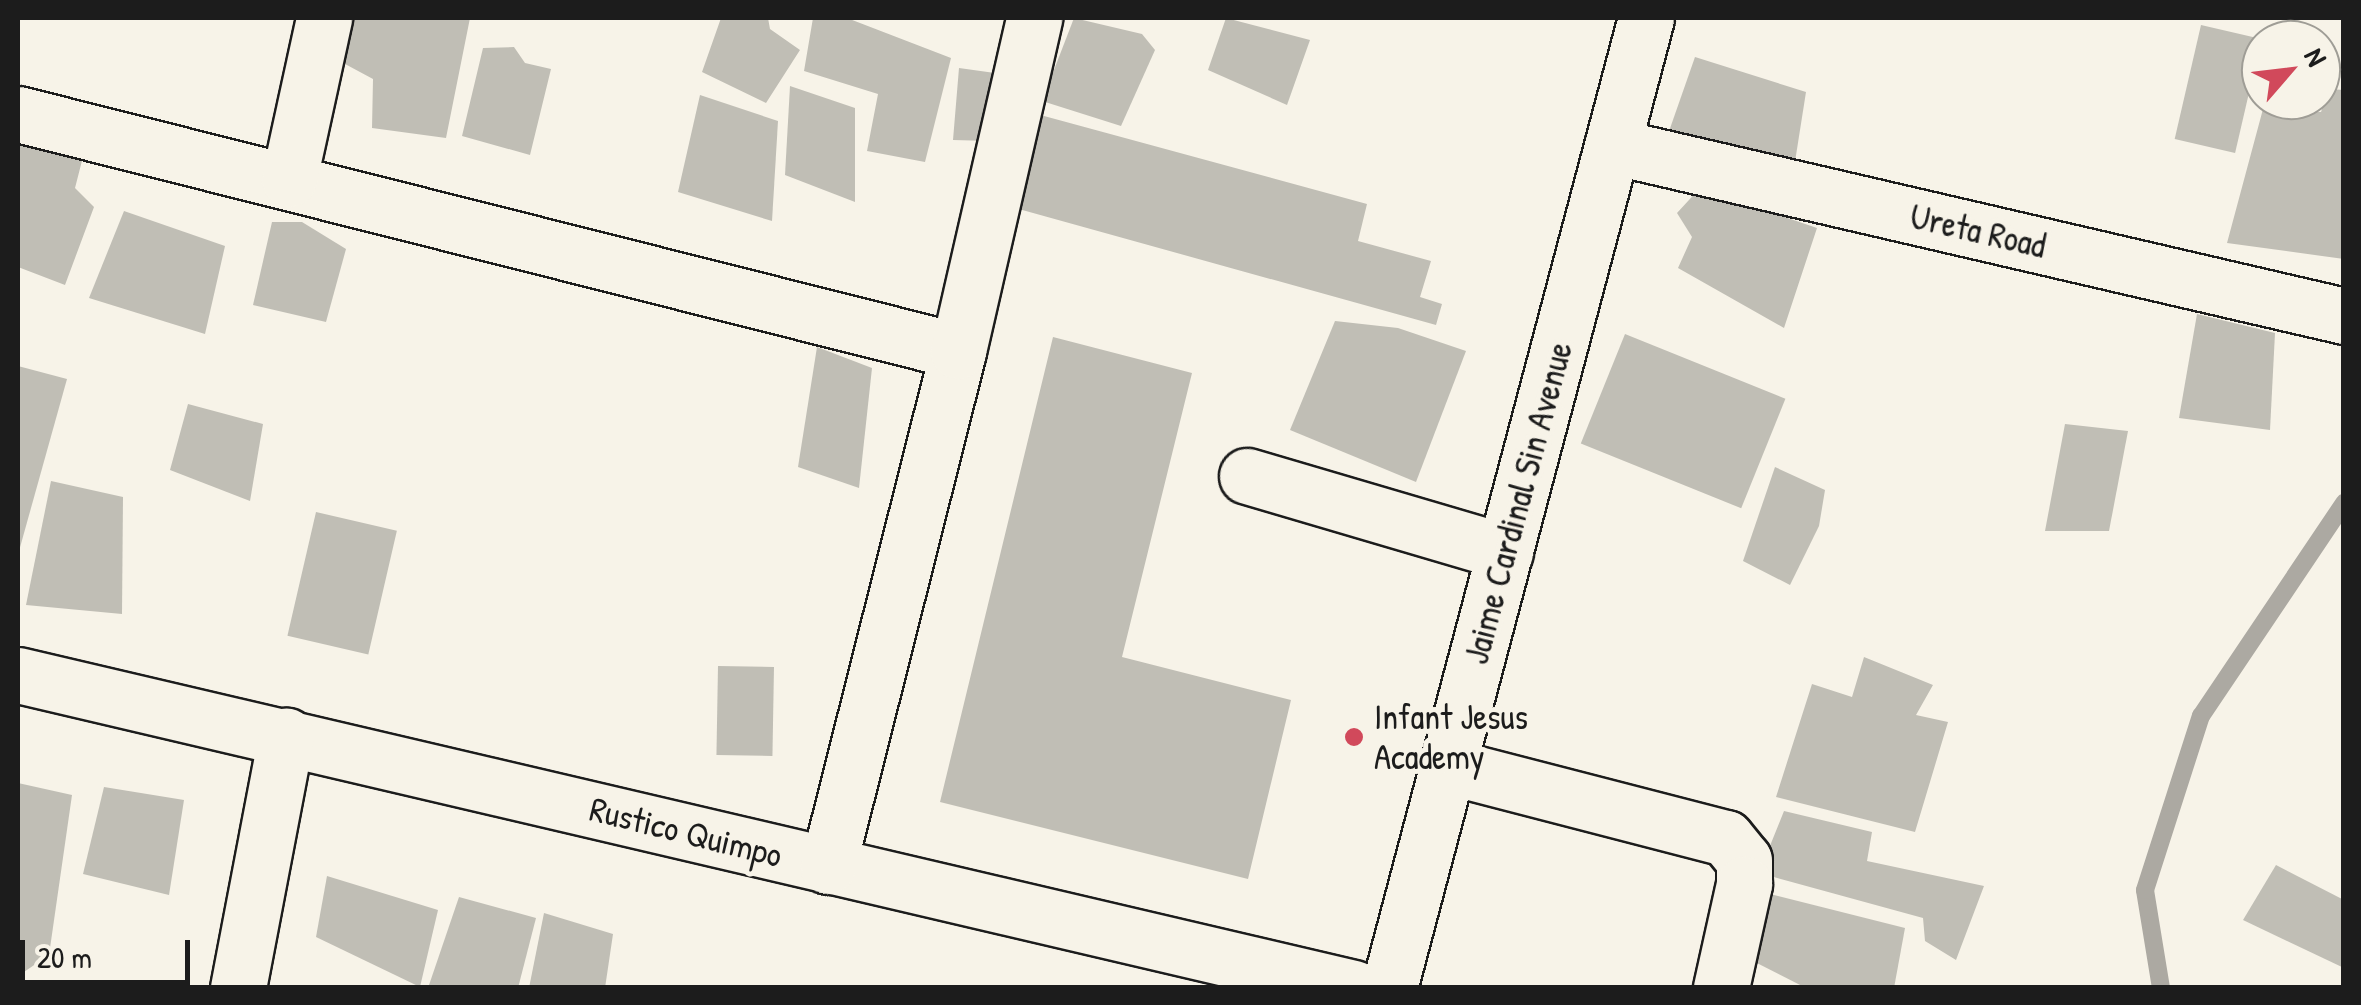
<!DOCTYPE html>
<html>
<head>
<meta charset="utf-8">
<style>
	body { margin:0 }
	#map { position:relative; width:2361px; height:1005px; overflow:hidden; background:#f7f3e8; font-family:"Patrick Hand",sans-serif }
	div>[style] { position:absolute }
	.stream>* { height:18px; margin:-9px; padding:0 9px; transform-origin:9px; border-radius:9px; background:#aca9a2 }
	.building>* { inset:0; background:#c0beb5; transform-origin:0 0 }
	.roads { filter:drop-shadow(2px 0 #1c1c1c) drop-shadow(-2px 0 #1c1c1c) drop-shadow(0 2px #1c1c1c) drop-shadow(0 -2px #1c1c1c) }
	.minor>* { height:55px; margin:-27.5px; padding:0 27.5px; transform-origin:27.5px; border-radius:27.5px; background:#f7f3e8 }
	.major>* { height:55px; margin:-27.5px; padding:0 27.5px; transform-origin:27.5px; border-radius:27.5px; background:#f7f3e8 }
	.dots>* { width:28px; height:28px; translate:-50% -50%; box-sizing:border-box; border:5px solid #f7f3e8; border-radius:50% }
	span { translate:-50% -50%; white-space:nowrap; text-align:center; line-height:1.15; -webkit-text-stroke:10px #f7f3e8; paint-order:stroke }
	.street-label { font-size:35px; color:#1c1c1c }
	.poi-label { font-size:35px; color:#1c1c1c }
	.left { translate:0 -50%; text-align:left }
	.frame { position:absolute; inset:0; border:20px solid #1c1c1c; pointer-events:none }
	.north { position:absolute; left:2241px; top:20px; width:100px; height:100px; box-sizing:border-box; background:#f7f3e8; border:2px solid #9f9d96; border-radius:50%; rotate:62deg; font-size:28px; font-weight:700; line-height:40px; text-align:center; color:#1c1c1c }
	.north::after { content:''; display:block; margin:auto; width:35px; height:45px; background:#d1495b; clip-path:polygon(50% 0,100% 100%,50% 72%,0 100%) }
	.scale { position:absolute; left:20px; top:940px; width:170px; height:45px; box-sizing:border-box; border:5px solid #1c1c1c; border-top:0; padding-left:12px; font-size:30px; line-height:35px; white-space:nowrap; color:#1c1c1c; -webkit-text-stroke:8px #f7f3e8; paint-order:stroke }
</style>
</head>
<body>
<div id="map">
	<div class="stream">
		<i style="left:2161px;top:988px;width:99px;rotate:-99.3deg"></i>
		<i style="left:2145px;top:890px;width:183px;rotate:-72.2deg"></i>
		<i style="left:2201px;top:716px;width:257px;rotate:-56.1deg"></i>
	</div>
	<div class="building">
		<i style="clip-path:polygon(342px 18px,470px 18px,446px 138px,372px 128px,373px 79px,332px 57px)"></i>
		<i style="clip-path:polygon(721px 18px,768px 18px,770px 29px,800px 50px,766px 103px,702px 72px)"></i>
		<i style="clip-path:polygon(813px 18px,847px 18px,951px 58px,925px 162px,867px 151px,878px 94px,804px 71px)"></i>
		<i style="clip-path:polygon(1074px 18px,1142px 34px,1155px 50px,1121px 126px,1042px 101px)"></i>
		<i style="clip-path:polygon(1226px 18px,1310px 40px,1287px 105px,1208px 70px)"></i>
		<i style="left:2201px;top:25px;width:62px;height:117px;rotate:13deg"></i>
		<i style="clip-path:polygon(514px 47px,525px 63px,551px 69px,530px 155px,462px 136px,483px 48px)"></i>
		<i style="clip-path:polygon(1695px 57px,1806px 92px,1794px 168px,1667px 137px)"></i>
		<i style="clip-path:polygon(959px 68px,1002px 74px,990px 141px,953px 140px)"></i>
		<i style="clip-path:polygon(790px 86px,855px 108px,855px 202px,785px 175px)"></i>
		<i style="clip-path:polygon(2329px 89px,2344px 90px,2344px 259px,2227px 243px,2263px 109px,2321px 112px)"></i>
		<i style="clip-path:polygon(700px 95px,778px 121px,772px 221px,678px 192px)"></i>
		<i style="clip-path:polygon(1022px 110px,1367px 204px,1358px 241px,1431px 261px,1420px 297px,1442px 304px,1436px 325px,997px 203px)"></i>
		<i style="clip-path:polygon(18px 129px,85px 149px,75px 188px,94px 207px,65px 285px,18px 267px)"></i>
		<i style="clip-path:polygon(1700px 188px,1817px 228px,1784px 328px,1678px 268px,1692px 237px,1677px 213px)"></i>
		<i style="clip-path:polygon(124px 211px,225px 246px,205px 334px,89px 298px)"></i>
		<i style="clip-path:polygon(272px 222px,302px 222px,346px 249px,326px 322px,253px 305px)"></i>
		<i style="clip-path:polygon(2197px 314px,2275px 333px,2270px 430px,2179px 418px)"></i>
		<i style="clip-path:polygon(1335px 321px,1398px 328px,1466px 351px,1416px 482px,1290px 430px)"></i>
		<i style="left:1625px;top:334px;width:173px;height:118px;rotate:22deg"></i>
		<i style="clip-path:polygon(1053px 337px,1192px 373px,1122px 657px,1291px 700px,1248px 879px,940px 802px)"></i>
		<i style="clip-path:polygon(817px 347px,872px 368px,859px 488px,798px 467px)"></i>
		<i style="clip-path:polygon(18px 366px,67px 379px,19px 551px,18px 551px)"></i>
		<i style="clip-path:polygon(188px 404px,263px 424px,250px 501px,170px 470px)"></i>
		<i style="clip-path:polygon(2065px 424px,2128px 431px,2109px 531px,2045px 531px)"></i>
		<i style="clip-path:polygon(1775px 467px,1825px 490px,1819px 526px,1790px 585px,1743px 561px)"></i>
		<i style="clip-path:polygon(51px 481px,123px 497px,122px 614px,26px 605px)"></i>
		<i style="left:316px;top:512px;width:83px;height:127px;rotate:13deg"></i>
		<i style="clip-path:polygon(1864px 657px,1933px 685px,1916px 715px,1948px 722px,1915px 832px,1776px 797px,1812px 684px,1852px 697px)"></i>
		<i style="left:718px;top:666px;width:56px;height:89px;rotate:1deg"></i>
		<i style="clip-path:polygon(18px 783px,72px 795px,49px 955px,18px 976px)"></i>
		<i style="clip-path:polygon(104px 787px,184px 800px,169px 895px,83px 874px)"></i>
		<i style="clip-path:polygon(1784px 811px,1872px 832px,1867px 861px,1984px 886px,1956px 960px,1925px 941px,1923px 918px,1759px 873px)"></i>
		<i style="clip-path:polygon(2276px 865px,2344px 900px,2344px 968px,2243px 920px)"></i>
		<i style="clip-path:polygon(327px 876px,438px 910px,420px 987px,316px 937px)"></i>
		<i style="clip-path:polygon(1762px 892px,1905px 928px,1894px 988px,1806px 988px,1749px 959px)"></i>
		<i style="clip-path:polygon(459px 897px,536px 918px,518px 988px,428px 988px)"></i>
		<i style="clip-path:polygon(544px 913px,613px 934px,605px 988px,529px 988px)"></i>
	</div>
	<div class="roads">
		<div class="minor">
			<i style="left:18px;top:114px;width:969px;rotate:14.15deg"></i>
			<i style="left:1612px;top:146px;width:751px;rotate:13.07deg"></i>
			<i style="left:289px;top:179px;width:165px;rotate:-77.7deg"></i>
			<i style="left:1247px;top:476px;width:269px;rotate:16.4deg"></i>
			<i style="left:18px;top:675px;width:1372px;rotate:13.19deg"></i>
			<i style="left:1447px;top:766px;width:288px;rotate:14.5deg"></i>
			<i style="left:1726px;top:838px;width:28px;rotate:51deg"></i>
			<i style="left:1744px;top:860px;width:24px;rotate:90deg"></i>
			<i style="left:1744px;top:884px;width:107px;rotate:102.5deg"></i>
			<i style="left:828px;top:866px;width:531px;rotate:-75.83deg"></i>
			<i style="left:958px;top:351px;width:342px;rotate:-77.1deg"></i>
			<i style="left:238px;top:988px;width:257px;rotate:-79.2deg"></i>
		</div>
		<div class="major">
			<i style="left:1389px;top:988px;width:1003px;rotate:-75.16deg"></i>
		</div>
	</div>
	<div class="dots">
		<i style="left:1354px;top:737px;background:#d1495b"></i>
	</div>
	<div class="street-label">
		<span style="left:1978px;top:231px;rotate:13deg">Ureta Road</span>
		<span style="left:1518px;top:503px;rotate:-75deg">Jaime Cardinal Sin Avenue</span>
		<span style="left:686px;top:832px;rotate:14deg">Rustico Quimpo</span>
	</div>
	<div class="poi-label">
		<span class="left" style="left:1374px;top:737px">Infant Jesus<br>Academy</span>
	</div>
	<div class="frame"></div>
	<div class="north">N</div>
	<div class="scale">20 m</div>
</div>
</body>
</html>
